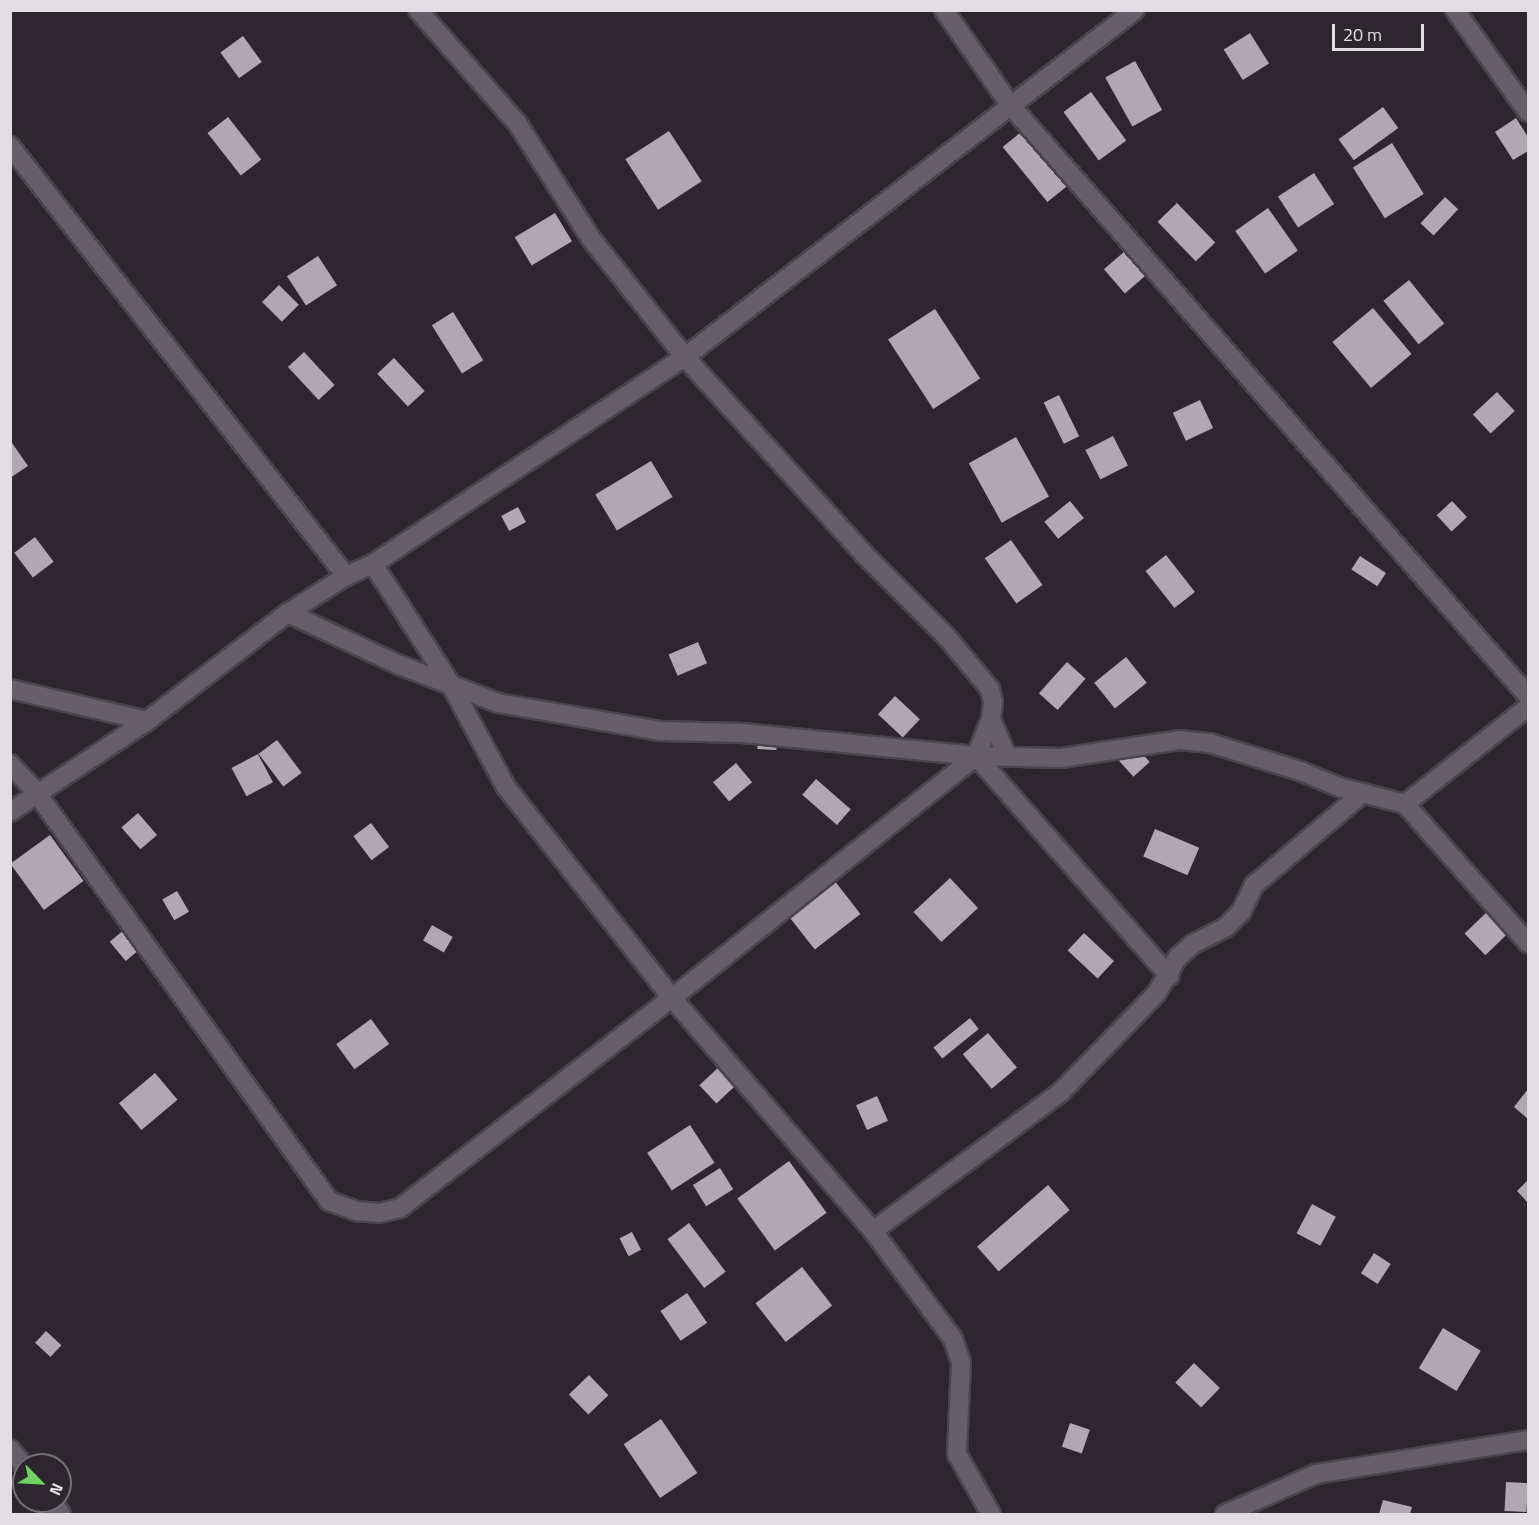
<!DOCTYPE html>
<html>
<head>
<meta charset="utf-8">
<style>
	body { margin:0 }
	#map { position:relative; width:1539px; height:1525px; overflow:hidden; background:#2d262e; font-family:"Titillium Web",sans-serif }
	div>[style] { position:absolute }
	.building>* { inset:0; background:#b0a7b2; transform-origin:0 0 }
	.roads { filter:drop-shadow(2px 0 #4a454b) drop-shadow(-2px 0 #4a454b) drop-shadow(0 2px #4a454b) drop-shadow(0 -2px #4a454b) }
	.street>* { height:18px; margin:-9px; padding:0 9px; transform-origin:9px; border-radius:9px; background:#665e68 }
	span { translate:-50% -50%; white-space:nowrap; text-align:center; line-height:1.15; -webkit-text-stroke:6px #2d262e; paint-order:stroke }
	.frame { position:absolute; inset:0; border:12px solid #e2dde3; pointer-events:none }
	.north { position:absolute; left:12px; top:1453px; width:60px; height:60px; box-sizing:border-box; background:#2d262e; border:2px solid #756f76; border-radius:50%; rotate:114deg; font-size:16px; font-weight:700; line-height:24px; text-align:center; color:#e2dde3 }
	.north::after { content:''; display:block; margin:auto; width:21px; height:27px; background:#6ed360; clip-path:polygon(50% 0,100% 100%,50% 72%,0 100%) }
	.scale { position:absolute; left:1332px; top:24px; width:92px; height:27px; box-sizing:border-box; border:3px solid #e2dde3; border-top:0; padding-left:8px; font-size:18px; line-height:21px; white-space:nowrap; color:#e2dde3; -webkit-text-stroke:4px #2d262e; paint-order:stroke }
</style>
</head>
<body>
<div id="map">
	<div class="building">
		<i style="left:1250px;top:33px;width:36px;height:31px;rotate:58deg"></i>
		<i style="left:243px;top:36px;width:32px;height:28px;rotate:54deg"></i>
		<i style="left:1135px;top:61px;width:56px;height:34px;rotate:61deg"></i>
		<i style="left:1091px;top:92px;width:60px;height:34px;rotate:54deg"></i>
		<i style="left:1383px;top:107px;width:26px;height:55px;rotate:54deg"></i>
		<i style="left:228px;top:117px;width:54px;height:26px;rotate:52deg"></i>
		<i style="clip-path:polygon(1516px 118px,1528px 137px,1528px 151px,1513px 160px,1495px 132px)"></i>
		<i style="left:1026px;top:128px;width:71px;height:30px;rotate:51deg"></i>
		<i style="left:669px;top:131px;width:60px;height:52px;rotate:57deg"></i>
		<i style="left:1392px;top:143px;width:60px;height:46px;rotate:58deg"></i>
		<i style="left:1314px;top:173px;width:37px;height:43px;rotate:57deg"></i>
		<i style="left:1445px;top:197px;width:18px;height:36px;rotate:43deg"></i>
		<i style="left:1177px;top:203px;width:55px;height:27px;rotate:46deg"></i>
		<i style="left:1268px;top:208px;width:52px;height:40px;rotate:55deg"></i>
		<i style="left:555px;top:213px;width:33px;height:47px;rotate:59deg"></i>
		<i style="left:1125px;top:251px;width:32px;height:28px;rotate:49deg"></i>
		<i style="left:318px;top:256px;width:35px;height:37px;rotate:57deg"></i>
		<i style="left:1409px;top:280px;width:56px;height:33px;rotate:51deg"></i>
		<i style="left:279px;top:285px;width:28px;height:24px;rotate:45deg"></i>
		<i style="left:1373px;top:308px;width:60px;height:53px;rotate:50deg"></i>
		<i style="left:935px;top:309px;width:83px;height:56px;rotate:57deg"></i>
		<i style="left:453px;top:312px;width:57px;height:25px;rotate:58deg"></i>
		<i style="left:304px;top:352px;width:45px;height:22px;rotate:47deg"></i>
		<i style="left:394px;top:358px;width:45px;height:23px;rotate:47deg"></i>
		<i style="left:1497px;top:392px;width:26px;height:33px;rotate:47deg"></i>
		<i style="left:1059px;top:395px;width:46px;height:17px;rotate:64deg"></i>
		<i style="left:1200px;top:400px;width:31px;height:30px;rotate:65deg"></i>
		<i style="left:1113px;top:436px;width:33px;height:31px;rotate:63deg"></i>
		<i style="left:1016px;top:437px;width:68px;height:54px;rotate:61deg"></i>
		<i style="clip-path:polygon(10px 440px,28px 466px,10px 478px)"></i>
		<i style="left:651px;top:461px;width:42px;height:65px;rotate:59deg"></i>
		<i style="left:1070px;top:501px;width:22px;height:33px;rotate:51deg"></i>
		<i style="left:1452px;top:501px;width:22px;height:21px;rotate:47deg"></i>
		<i style="left:518px;top:507px;width:17px;height:19px;rotate:62deg"></i>
		<i style="left:35px;top:537px;width:31px;height:26px;rotate:53deg"></i>
		<i style="left:1011px;top:540px;width:55px;height:32px;rotate:55deg"></i>
		<i style="left:1166px;top:555px;width:47px;height:26px;rotate:52deg"></i>
		<i style="left:1360px;top:556px;width:31px;height:16px;rotate:33deg"></i>
		<i style="left:698px;top:642px;width:23px;height:32px;rotate:67deg"></i>
		<i style="left:1126px;top:657px;width:33px;height:41px;rotate:51deg"></i>
		<i style="left:1067px;top:662px;width:25px;height:42px;rotate:42deg"></i>
		<i style="left:895px;top:696px;width:34px;height:25px;rotate:43deg"></i>
		<i style="left:758px;top:737px;width:19px;height:12px;rotate:3deg"></i>
		<i style="left:1129px;top:739px;width:31px;height:22px;rotate:48deg"></i>
		<i style="left:277px;top:740px;width:41px;height:23px;rotate:53deg"></i>
		<i style="left:258px;top:754px;width:32px;height:30px;rotate:62deg"></i>
		<i style="left:736px;top:763px;width:25px;height:30px;rotate:50deg"></i>
		<i style="left:816px;top:779px;width:46px;height:21px;rotate:41deg"></i>
		<i style="left:138px;top:813px;width:29px;height:22px;rotate:49deg"></i>
		<i style="left:371px;top:823px;width:30px;height:22px;rotate:53deg"></i>
		<i style="left:1155px;top:829px;width:48px;height:30px;rotate:23deg"></i>
		<i style="left:50px;top:835px;width:57px;height:49px;rotate:54deg"></i>
		<i style="left:950px;top:878px;width:41px;height:50px;rotate:47deg"></i>
		<i style="left:834px;top:880px;width:43px;height:58px;rotate:52deg"></i>
		<i style="left:177px;top:891px;width:24px;height:17px;rotate:60deg"></i>
		<i style="left:1489px;top:910px;width:30px;height:34px;rotate:46deg"></i>
		<i style="left:432px;top:925px;width:24px;height:18px;rotate:30deg"></i>
		<i style="left:125px;top:929px;width:25px;height:20px;rotate:50deg"></i>
		<i style="left:1084px;top:933px;width:41px;height:24px;rotate:43deg"></i>
		<i style="left:970px;top:1018px;width:14px;height:47px;rotate:51deg"></i>
		<i style="left:371px;top:1019px;width:31px;height:43px;rotate:54deg"></i>
		<i style="left:988px;top:1033px;width:45px;height:33px;rotate:50deg"></i>
		<i style="left:722px;top:1064px;width:25px;height:31px;rotate:47deg"></i>
		<i style="left:155px;top:1073px;width:35px;height:47px;rotate:50deg"></i>
		<i style="clip-path:polygon(1528px 1089px,1528px 1119px,1514px 1107px)"></i>
		<i style="left:877px;top:1096px;width:27px;height:23px;rotate:66deg"></i>
		<i style="left:690px;top:1125px;width:45px;height:51px;rotate:57deg"></i>
		<i style="left:789px;top:1161px;width:64px;height:64px;rotate:54deg"></i>
		<i style="left:720px;top:1168px;width:25px;height:32px;rotate:58deg"></i>
		<i style="clip-path:polygon(1528px 1180px,1528px 1203px,1517px 1191px)"></i>
		<i style="left:1048px;top:1185px;width:33px;height:94px;rotate:49deg"></i>
		<i style="left:1312px;top:1204px;width:27px;height:33px;rotate:28deg"></i>
		<i style="left:689px;top:1223px;width:61px;height:27px;rotate:53deg"></i>
		<i style="left:632px;top:1232px;width:20px;height:14px;rotate:63deg"></i>
		<i style="left:1374px;top:1253px;width:20px;height:24px;rotate:33deg"></i>
		<i style="left:802px;top:1267px;width:49px;height:59px;rotate:52deg"></i>
		<i style="left:687px;top:1293px;width:36px;height:32px;rotate:56deg"></i>
		<i style="left:1443px;top:1328px;width:44px;height:47px;rotate:31deg"></i>
		<i style="left:46px;top:1331px;width:21px;height:16px;rotate:43deg"></i>
		<i style="left:1194px;top:1363px;width:36px;height:27px;rotate:44deg"></i>
		<i style="left:589px;top:1375px;width:28px;height:28px;rotate:46deg"></i>
		<i style="left:661px;top:1419px;width:65px;height:45px;rotate:56deg"></i>
		<i style="left:1070px;top:1423px;width:21px;height:25px;rotate:19deg"></i>
		<i style="left:1506px;top:1482px;width:22px;height:29px;rotate:3deg"></i>
		<i style="clip-path:polygon(1383px 1500px,1412px 1507px,1410px 1514px,1379px 1514px)"></i>
	</div>
	<div class="roads">
		<div class="street">
			<i style="left:944px;top:10px;width:117px;rotate:55.1deg"></i>
			<i style="left:1011px;top:106px;width:784px;rotate:48.77deg"></i>
			<i style="left:1455px;top:10px;width:125px;rotate:54.4deg"></i>
			<i style="left:10px;top:146px;width:546px;rotate:52deg"></i>
			<i style="left:373px;top:564px;width:142px;rotate:57.1deg"></i>
			<i style="left:450px;top:683px;width:118px;rotate:61.7deg"></i>
			<i style="left:506px;top:787px;width:268px;rotate:51.8deg"></i>
			<i style="left:672px;top:998px;width:308px;rotate:49.2deg"></i>
			<i style="left:873px;top:1231px;width:134px;rotate:53.5deg"></i>
			<i style="left:953px;top:1339px;width:24px;rotate:71deg"></i>
			<i style="left:961px;top:1362px;width:92px;rotate:92.5deg"></i>
			<i style="left:957px;top:1454px;width:69px;rotate:60.5deg"></i>
			<i style="left:288px;top:613px;width:120px;rotate:25.1deg"></i>
			<i style="left:397px;top:664px;width:108px;rotate:21.1deg"></i>
			<i style="left:498px;top:703px;width:164px;rotate:9.8deg"></i>
			<i style="left:660px;top:731px;width:82px;rotate:1.4deg"></i>
			<i style="left:742px;top:733px;width:235px;rotate:5.6deg"></i>
			<i style="left:976px;top:756px;width:85px;rotate:1.3deg"></i>
			<i style="left:1061px;top:758px;width:120px;rotate:-8.6deg"></i>
			<i style="left:1180px;top:740px;width:30px;rotate:6deg"></i>
			<i style="left:1210px;top:743px;width:94px;rotate:17.3deg"></i>
			<i style="left:1300px;top:771px;width:42px;rotate:22.3deg"></i>
			<i style="left:1339px;top:787px;width:68px;rotate:14.4deg"></i>
			<i style="left:1405px;top:804px;width:186px;rotate:48.5deg"></i>
			<i style="left:10px;top:689px;width:141px;rotate:13.1deg"></i>
			<i style="left:991px;top:719px;width:40px;rotate:66.6deg"></i>
			<i style="left:976px;top:756px;width:293px;rotate:48.7deg"></i>
			<i style="left:10px;top:764px;width:38px;rotate:47deg"></i>
			<i style="left:36px;top:792px;width:503px;rotate:54.38deg"></i>
			<i style="left:329px;top:1201px;width:30px;rotate:20deg"></i>
			<i style="left:357px;top:1211px;width:22px;rotate:5deg"></i>
			<i style="left:379px;top:1213px;width:22px;rotate:-13deg"></i>
			<i style="left:400px;top:1208px;width:344px;rotate:-37.7deg"></i>
			<i style="left:672px;top:998px;width:389px;rotate:-38.5deg"></i>
			<i style="left:976px;top:756px;width:40px;rotate:-68deg"></i>
			<i style="left:991px;top:719px;width:17px;rotate:-83deg"></i>
			<i style="left:993px;top:702px;width:13px;rotate:-103deg"></i>
			<i style="left:990px;top:689px;width:69px;rotate:-129.7deg"></i>
			<i style="left:946px;top:636px;width:116px;rotate:-135deg"></i>
			<i style="left:864px;top:554px;width:266px;rotate:-132.3deg"></i>
			<i style="left:685px;top:357px;width:153px;rotate:-128.4deg"></i>
			<i style="left:590px;top:237px;width:135px;rotate:-122.6deg"></i>
			<i style="left:517px;top:123px;width:150px;rotate:-131.2deg"></i>
			<i style="left:1405px;top:804px;width:157px;rotate:-38.3deg"></i>
			<i style="left:10px;top:812px;width:164px;rotate:-33.6deg"></i>
			<i style="left:147px;top:721px;width:178px;rotate:-37.5deg"></i>
			<i style="left:288px;top:613px;width:69px;rotate:-32.5deg"></i>
			<i style="left:346px;top:576px;width:30px;rotate:-24deg"></i>
			<i style="left:373px;top:564px;width:374px;rotate:-33.6deg"></i>
			<i style="left:685px;top:357px;width:568px;rotate:-37.64deg"></i>
			<i style="left:873px;top:1231px;width:234px;rotate:-36.5deg"></i>
			<i style="left:1061px;top:1092px;width:136px;rotate:-45.9deg"></i>
			<i style="left:1156px;top:994px;width:43px;rotate:-59.3deg"></i>
			<i style="left:1178px;top:957px;width:20px;rotate:-41deg"></i>
			<i style="left:1193px;top:944px;width:37px;rotate:-27deg"></i>
			<i style="left:1226px;top:927px;width:21px;rotate:-45deg"></i>
			<i style="left:1241px;top:912px;width:30px;rotate:-64deg"></i>
			<i style="left:1254px;top:885px;width:143px;rotate:-40.2deg"></i>
			<i style="left:10px;top:1449px;width:22px;rotate:51deg"></i>
			<i style="left:51px;top:1501px;width:16px;rotate:52deg"></i>
			<i style="left:1225px;top:1514px;width:99px;rotate:-23.7deg"></i>
			<i style="left:1316px;top:1474px;width:215px;rotate:-9.1deg"></i>
		</div>
	</div>
	<div class="frame"></div>
	<div class="north">N</div>
	<div class="scale">20 m</div>
</div>
</body>
</html>
